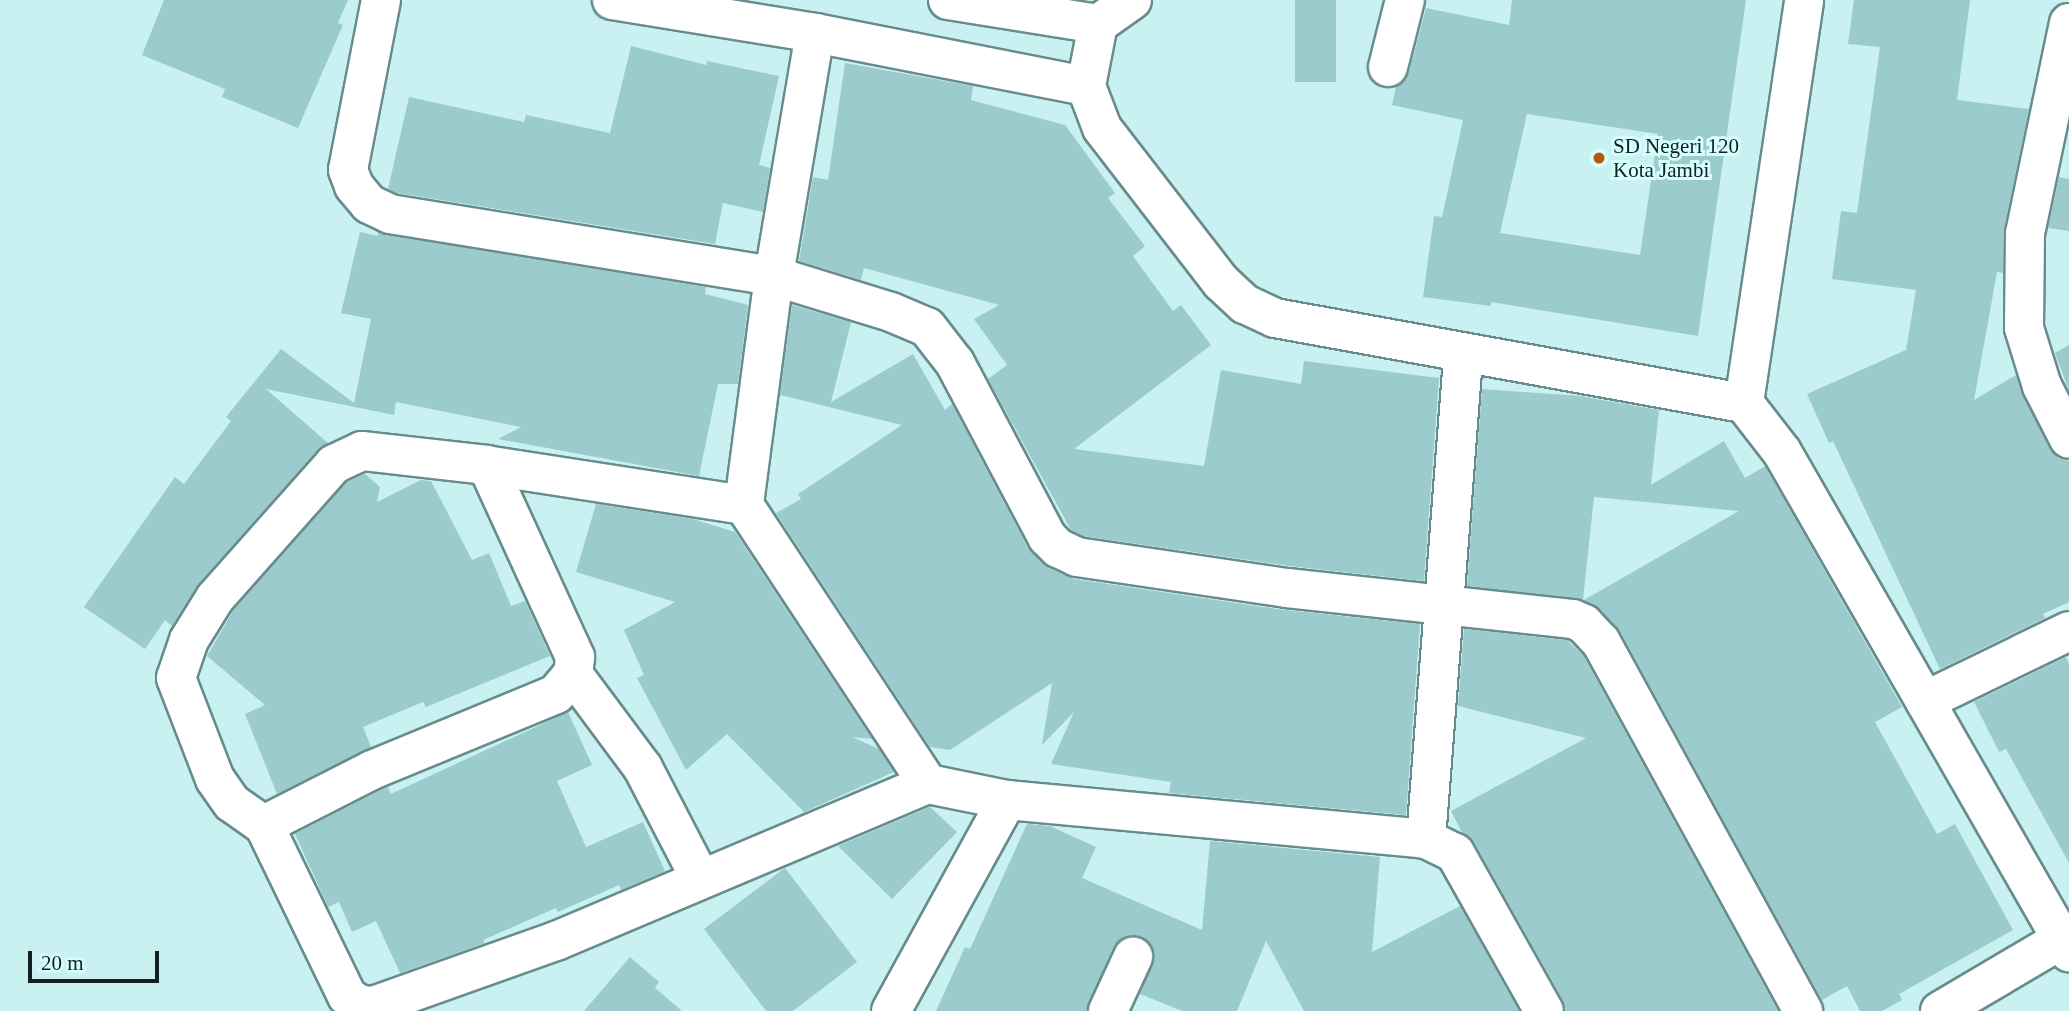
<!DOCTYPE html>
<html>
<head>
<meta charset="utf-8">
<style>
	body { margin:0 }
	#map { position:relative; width:2069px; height:1011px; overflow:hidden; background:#c9f1f2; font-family:"Times New Roman",serif }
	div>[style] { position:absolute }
	.building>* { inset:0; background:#9ccbcd; transform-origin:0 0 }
	.roads { filter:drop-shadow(2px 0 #688c8d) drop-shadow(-2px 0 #688c8d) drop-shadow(0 2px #688c8d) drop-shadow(0 -2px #688c8d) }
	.minor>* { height:38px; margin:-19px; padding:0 19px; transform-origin:19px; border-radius:19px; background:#fff }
	.dots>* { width:19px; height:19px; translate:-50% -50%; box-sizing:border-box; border:4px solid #d6feff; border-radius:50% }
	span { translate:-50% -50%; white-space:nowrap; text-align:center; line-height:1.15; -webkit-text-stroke:6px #d6feff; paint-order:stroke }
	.poi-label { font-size:21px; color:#112020 }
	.left { translate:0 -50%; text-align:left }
	.scale { position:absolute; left:28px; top:951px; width:131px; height:32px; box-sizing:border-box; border:4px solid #112020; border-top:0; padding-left:9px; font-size:21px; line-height:24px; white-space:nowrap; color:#112020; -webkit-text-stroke:5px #d6feff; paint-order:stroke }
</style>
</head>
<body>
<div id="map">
	<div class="building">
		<i style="clip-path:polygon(164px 0,348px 0,338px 23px,343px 25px,298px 128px,222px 97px,225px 89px,142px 55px)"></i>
		<i style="left:1295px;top:0;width:41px;height:82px"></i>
		<i style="clip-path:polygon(evenodd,1512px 0,1746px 0,1698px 336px,1491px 302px,1491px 306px,1423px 297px,1434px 216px,1442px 217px,1463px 120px,1392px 105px,1396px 87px,1404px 82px,1409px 72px,1426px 8px,1509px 25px,1512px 0,1527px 114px,1658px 134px,1640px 255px,1500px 233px,1527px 114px)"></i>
		<i style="clip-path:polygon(1854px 0,1970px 0,1957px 100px,2029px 109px,2004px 229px,2003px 273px,1997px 272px,1974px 400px,2016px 375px,2023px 396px,2050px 449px,2058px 458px,2069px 461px,2069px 602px,2043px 614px,2045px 618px,1940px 669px,1833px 441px,1829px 443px,1807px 394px,1906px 350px,1916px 290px,1832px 279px,1841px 211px,1857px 213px,1880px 47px,1848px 44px)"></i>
		<i style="clip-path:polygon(631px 46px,706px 65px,707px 61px,779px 76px,759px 165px,770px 168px,763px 212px,723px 203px,715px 244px,397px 193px,388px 189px,409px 97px,524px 122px,526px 115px,610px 133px)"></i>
		<i style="clip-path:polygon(845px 63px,973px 86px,971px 100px,1065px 125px,1115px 193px,1108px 198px,1145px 246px,1133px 256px,1173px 311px,1181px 305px,1211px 345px,1074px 449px,1204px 466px,1221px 370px,1301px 384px,1304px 361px,1439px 378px,1424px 581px,1290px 566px,1083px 536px,1071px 530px,988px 379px,1007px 365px,974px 319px,999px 305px,864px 268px,861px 280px,799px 261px,813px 177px,828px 180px)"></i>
		<i style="clip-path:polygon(2059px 177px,2069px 179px,2069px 231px,2048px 228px)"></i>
		<i style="clip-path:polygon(360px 232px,378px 236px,378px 233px,706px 287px,705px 294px,748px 305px,738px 384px,718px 384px,699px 476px,498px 439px,521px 427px,396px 402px,394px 415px,266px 389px,328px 443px,318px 449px,199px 583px,172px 626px,165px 620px,145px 649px,84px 607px,175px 477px,184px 484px,231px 421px,226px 417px,281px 349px,354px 403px,371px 319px,341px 313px)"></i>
		<i style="clip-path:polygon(792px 305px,851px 322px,831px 402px,913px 354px,945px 410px,952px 404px,1028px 548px,1049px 568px,1074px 579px,1284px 610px,1420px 624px,1406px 815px,1169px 793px,1171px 782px,1051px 764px,1074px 712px,1042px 745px,1052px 683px,950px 750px,930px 747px,776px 513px,801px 499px,798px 494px,902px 425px,780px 395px)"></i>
		<i style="clip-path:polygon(2069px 345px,2069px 391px,2055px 353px)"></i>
		<i style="clip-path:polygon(1482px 389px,1580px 396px,1659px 410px,1651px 485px,1724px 441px,1745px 478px,1765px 466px,1902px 707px,1875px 722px,1937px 834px,1955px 824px,2013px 930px,1899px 994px,1902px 1000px,1882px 1011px,1860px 1011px,1847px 986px,1822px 1000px,1620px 631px,1600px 609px,1584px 600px,1739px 511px,1594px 497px,1583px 600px,1467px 586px)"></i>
		<i style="clip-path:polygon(365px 474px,380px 487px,377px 502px,421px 480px,431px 481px,472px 560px,489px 553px,511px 606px,525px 601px,550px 656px,426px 707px,423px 702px,363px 727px,371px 747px,277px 794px,245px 714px,265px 705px,207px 656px,233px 611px,347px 482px)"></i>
		<i style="clip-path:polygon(596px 504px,693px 519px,735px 532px,872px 739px,852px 737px,879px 749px,894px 772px,804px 812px,727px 734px,686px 770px,637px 678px,644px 675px,624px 630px,675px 602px,576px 572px)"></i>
		<i style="clip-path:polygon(1464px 629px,1567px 640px,1583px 655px,1778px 1011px,1566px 1011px,1563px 1000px,1474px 842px,1462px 832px,1451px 811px,1586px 738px,1458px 706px)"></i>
		<i style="clip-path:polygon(2066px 657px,2069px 664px,2069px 863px,2006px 749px,1999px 752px,1974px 702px)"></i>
		<i style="clip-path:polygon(568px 712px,592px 765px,557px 781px,586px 847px,643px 822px,665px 871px,621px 890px,619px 885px,558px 912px,556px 908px,483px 940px,485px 943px,400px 973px,376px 921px,352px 932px,339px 902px,328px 907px,295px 834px,381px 790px,388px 787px,391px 794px)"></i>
		<i style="clip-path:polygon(930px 807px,957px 832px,892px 899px,838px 846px)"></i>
		<i style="clip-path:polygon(1027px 824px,1050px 826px,1096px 847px,1082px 878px,1202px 930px,1210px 841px,1380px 857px,1372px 952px,1460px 906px,1519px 1011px,1304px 1011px,1266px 941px,1237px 1011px,1182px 1011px,1140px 994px,1155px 954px,1150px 944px,1143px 938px,1132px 935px,1121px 939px,1114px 947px,1086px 1011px,936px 1011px,965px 947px,970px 949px)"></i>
		<i style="clip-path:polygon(785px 868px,857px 962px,793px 1011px,766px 1011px,704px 929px)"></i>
		<i style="clip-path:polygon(630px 957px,659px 982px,655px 988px,682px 1011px,584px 1011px)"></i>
	</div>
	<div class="roads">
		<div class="minor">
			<i style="left:381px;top:0;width:173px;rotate:101deg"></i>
			<i style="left:348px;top:170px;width:17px;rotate:69deg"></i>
			<i style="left:354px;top:186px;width:23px;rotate:50deg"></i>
			<i style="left:369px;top:204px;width:23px;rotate:25deg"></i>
			<i style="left:390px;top:214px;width:389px;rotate:9.2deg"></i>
			<i style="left:774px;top:276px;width:122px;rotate:17.1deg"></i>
			<i style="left:891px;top:312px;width:39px;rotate:23deg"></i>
			<i style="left:927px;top:327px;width:46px;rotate:52.1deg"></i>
			<i style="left:955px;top:363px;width:197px;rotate:62.1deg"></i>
			<i style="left:1047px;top:537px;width:16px;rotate:45deg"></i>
			<i style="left:1058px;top:548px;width:21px;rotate:25deg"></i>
			<i style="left:1077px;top:557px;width:212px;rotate:8.4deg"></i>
			<i style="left:1287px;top:588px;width:288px;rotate:6.2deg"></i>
			<i style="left:1573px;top:619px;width:12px;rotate:24deg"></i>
			<i style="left:1584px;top:624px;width:25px;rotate:47deg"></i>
			<i style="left:1601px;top:642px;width:421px;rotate:61.3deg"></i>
			<i style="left:612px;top:0;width:206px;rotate:9.2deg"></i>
			<i style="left:815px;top:33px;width:276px;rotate:11.1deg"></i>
			<i style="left:948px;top:0;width:152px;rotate:9.1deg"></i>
			<i style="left:1132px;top:0;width:42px;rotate:144.8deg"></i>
			<i style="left:1098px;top:24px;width:63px;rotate:101deg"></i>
			<i style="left:1086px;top:86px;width:45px;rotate:69.1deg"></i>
			<i style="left:1102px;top:128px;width:195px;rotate:52.3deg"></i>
			<i style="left:1221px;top:282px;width:33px;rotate:43deg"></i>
			<i style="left:1245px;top:304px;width:33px;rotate:25deg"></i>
			<i style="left:1275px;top:318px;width:477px;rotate:10.3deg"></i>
			<i style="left:1744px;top:403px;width:62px;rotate:52.2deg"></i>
			<i style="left:1782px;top:452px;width:577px;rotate:60.14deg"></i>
			<i style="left:2069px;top:23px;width:215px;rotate:101.8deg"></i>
			<i style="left:2025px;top:233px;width:95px;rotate:90.6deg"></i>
			<i style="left:2024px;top:328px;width:61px;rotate:72.8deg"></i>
			<i style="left:2042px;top:386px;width:59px;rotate:63deg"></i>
			<i style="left:815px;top:33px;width:246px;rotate:99.6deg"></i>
			<i style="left:774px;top:276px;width:231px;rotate:97.5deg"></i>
			<i style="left:744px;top:505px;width:334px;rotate:56.6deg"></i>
			<i style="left:928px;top:784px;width:81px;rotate:11.4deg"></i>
			<i style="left:1007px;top:800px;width:421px;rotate:5.3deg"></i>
			<i style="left:1426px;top:839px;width:32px;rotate:26deg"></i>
			<i style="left:1455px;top:853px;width:181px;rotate:60.6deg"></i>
			<i style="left:1388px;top:67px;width:69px;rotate:-75.8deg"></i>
			<i style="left:1744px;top:403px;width:407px;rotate:-81.5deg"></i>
			<i style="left:744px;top:505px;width:260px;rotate:-171.2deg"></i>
			<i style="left:487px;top:465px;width:126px;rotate:-173.6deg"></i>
			<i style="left:362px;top:451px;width:31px;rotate:155deg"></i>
			<i style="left:334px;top:464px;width:179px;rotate:131.6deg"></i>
			<i style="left:215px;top:598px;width:49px;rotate:121.8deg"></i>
			<i style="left:189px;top:640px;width:40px;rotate:108.9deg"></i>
			<i style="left:176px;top:678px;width:108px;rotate:68.9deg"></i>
			<i style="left:215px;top:779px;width:29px;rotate:55deg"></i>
			<i style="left:232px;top:803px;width:39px;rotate:35deg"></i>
			<i style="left:264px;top:825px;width:190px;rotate:64.1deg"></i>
			<i style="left:347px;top:996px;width:16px;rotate:35deg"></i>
			<i style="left:360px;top:1005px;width:13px;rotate:4deg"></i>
			<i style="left:373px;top:1006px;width:194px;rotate:-19.6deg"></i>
			<i style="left:556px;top:941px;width:404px;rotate:-22.9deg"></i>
			<i style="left:573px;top:674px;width:117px;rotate:53.3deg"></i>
			<i style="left:643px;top:768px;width:124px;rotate:62.6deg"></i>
			<i style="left:1925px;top:701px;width:160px;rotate:-25.9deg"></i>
			<i style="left:264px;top:825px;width:121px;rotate:-27deg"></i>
			<i style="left:372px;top:770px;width:199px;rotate:-22.4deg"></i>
			<i style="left:556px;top:694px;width:26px;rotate:-50deg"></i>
			<i style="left:573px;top:674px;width:17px;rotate:-83deg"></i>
			<i style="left:575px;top:657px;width:211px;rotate:-114.6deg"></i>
			<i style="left:1426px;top:839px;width:487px;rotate:-85.6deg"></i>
			<i style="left:891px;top:1011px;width:241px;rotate:-61.2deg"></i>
			<i style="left:1108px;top:1011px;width:60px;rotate:-65.2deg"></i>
			<i style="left:1940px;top:1011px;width:142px;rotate:-30.5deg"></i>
		</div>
	</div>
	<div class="dots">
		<i style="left:1599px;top:158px;background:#b65805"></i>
	</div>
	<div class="poi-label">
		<span class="left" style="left:1613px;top:158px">SD Negeri 120<br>Kota Jambi</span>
	</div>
	<div class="scale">20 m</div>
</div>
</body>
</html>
